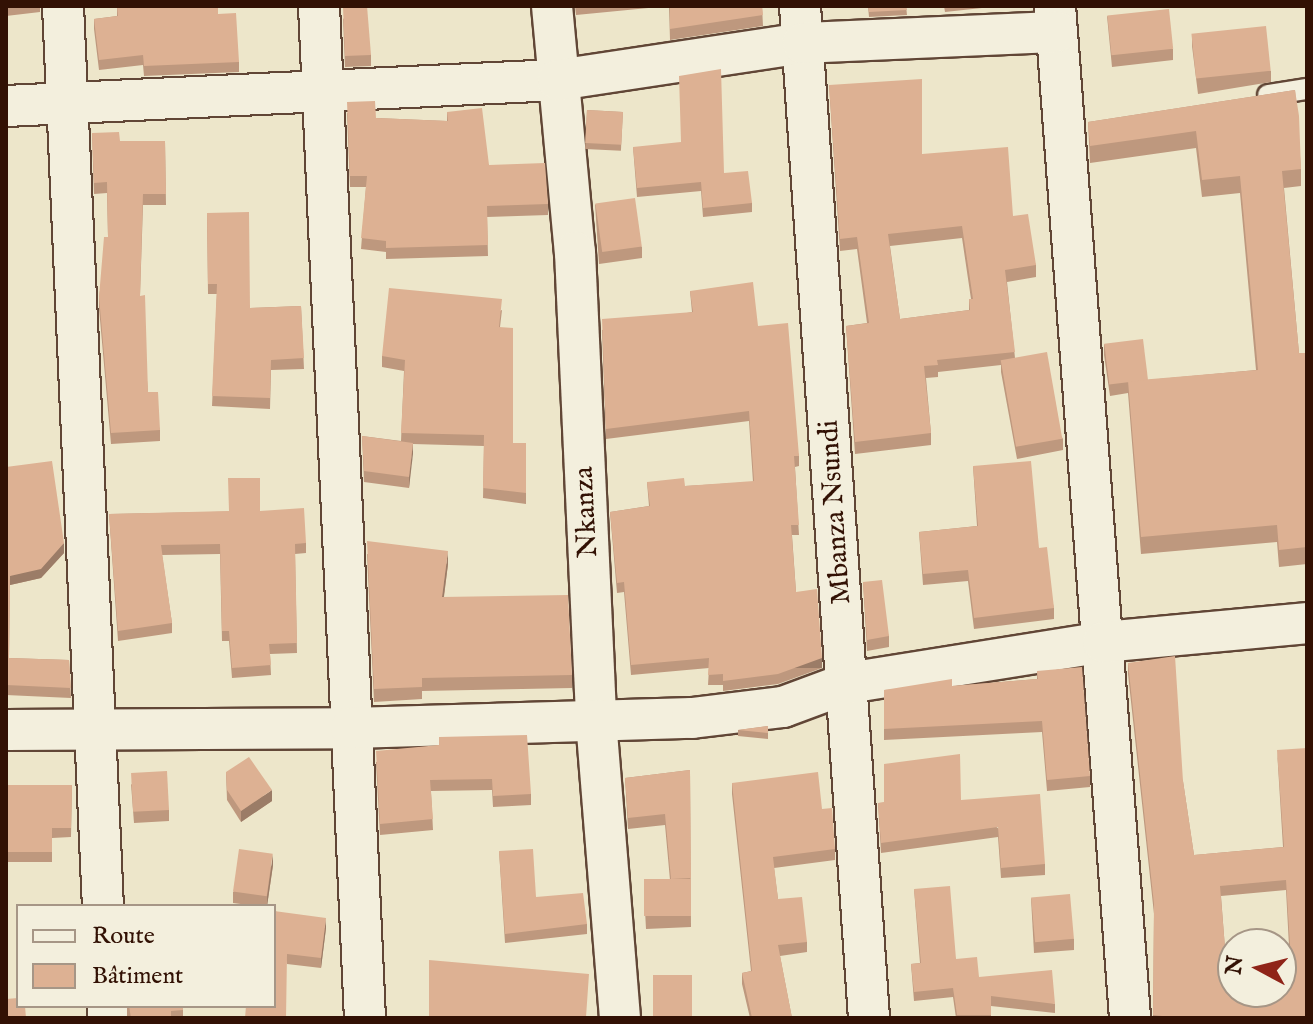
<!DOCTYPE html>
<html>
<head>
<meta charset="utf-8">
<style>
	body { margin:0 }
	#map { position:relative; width:1313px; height:1024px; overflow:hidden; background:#ede6ca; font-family:"IM FELL English",serif }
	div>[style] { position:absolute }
	.roads { filter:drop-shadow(2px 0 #614636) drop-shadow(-2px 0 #614636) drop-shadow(0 2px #614636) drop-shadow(0 -2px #614636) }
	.service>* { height:20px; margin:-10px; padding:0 10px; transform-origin:10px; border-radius:10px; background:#f3efdd }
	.minor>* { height:40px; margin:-20px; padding:0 20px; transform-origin:20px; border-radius:20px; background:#f3efdd }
	.wall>* { inset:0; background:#be987e; transform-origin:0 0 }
	.shaded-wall>* { inset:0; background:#9b7c67; transform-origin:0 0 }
	.building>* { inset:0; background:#ddb193; transform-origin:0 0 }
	span { translate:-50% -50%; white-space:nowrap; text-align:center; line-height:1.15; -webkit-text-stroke:6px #f3efdd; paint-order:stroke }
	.street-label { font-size:28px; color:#321104 }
	.frame { position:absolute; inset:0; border:8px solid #321104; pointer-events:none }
	.legend { position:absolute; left:16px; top:904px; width:260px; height:104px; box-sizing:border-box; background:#f3efdd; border:2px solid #a69686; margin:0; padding:10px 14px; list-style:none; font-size:24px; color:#321104 }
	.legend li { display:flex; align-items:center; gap:16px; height:40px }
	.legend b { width:40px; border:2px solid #a69686 }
	.north { position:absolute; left:1217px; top:928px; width:80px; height:80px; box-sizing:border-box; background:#f3efdd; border:2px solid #a69686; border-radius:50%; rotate:277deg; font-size:22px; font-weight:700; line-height:32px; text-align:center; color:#321104 }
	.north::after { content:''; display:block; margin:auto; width:28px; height:36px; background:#8f2418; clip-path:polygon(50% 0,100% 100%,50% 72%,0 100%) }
</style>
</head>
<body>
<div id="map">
	<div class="roads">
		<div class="service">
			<i style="left:1268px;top:95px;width:39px;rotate:-9deg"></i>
		</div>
		<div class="minor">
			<i style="left:63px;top:6px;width:901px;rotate:87.46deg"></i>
			<i style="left:319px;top:6px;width:1013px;rotate:87.4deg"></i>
			<i style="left:552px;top:6px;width:247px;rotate:84.7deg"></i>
			<i style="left:575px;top:252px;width:468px;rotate:87.4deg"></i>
			<i style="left:596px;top:720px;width:299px;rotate:85.4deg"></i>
			<i style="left:800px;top:6px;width:1014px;rotate:86.1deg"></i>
			<i style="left:1055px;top:6px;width:1015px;rotate:85.76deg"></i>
			<i style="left:6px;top:106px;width:553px;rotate:-2.7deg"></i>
			<i style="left:558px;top:80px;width:248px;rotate:-8.6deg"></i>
			<i style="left:803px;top:43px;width:254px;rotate:-2.5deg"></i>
			<i style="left:6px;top:730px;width:345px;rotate:-0.3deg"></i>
			<i style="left:351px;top:728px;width:341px;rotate:-1.7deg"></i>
			<i style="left:692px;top:718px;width:92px;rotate:-6.9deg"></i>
			<i style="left:783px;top:707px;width:69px;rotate:-20.3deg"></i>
			<i style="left:848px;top:683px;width:258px;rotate:-9.1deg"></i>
			<i style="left:1103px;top:642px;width:205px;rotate:-5.3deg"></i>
			<i style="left:108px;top:1006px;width:12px;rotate:90deg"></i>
		</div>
	</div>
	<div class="wall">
		<i style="clip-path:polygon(6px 6px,40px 6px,40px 12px,6px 16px)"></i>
		<i style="clip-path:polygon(117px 6px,218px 6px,218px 14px,239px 62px,239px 72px,144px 76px,143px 65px,99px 70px,94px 29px,94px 19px,117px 16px)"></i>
		<i style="clip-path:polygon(575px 6px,762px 6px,763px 26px,670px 40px,669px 6px,576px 15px)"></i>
		<i style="clip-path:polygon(868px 6px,906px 6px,907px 15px,869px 17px)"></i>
		<i style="clip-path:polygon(944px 6px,991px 6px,991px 7px,945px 12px)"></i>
		<i style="clip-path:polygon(1107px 16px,1173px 49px,1173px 60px,1112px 67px)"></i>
		<i style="clip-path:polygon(343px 18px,371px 55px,371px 66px,345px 67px)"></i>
		<i style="clip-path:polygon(1192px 35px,1271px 71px,1271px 82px,1198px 94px,1192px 46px)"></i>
		<i style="clip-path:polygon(evenodd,829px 85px,922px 154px,1013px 216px,1036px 265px,1036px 277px,1007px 282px,1015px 358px,1063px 439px,1063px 450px,1017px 459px,1001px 372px,1001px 365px,938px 372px,938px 377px,926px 378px,931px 433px,931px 445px,855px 454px,846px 326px,867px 323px,857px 249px,840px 251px,829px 85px,962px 238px,971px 299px,969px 299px,969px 310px,900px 319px,890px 246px,962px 238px)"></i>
		<i style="clip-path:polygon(1295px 90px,1301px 169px,1301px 186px,1284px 188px,1299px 353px,1307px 353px,1307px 564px,1279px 567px,1277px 542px,1141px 554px,1128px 393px,1110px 396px,1104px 355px,1104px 344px,1148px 380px,1256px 370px,1240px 193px,1202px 197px,1196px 148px,1090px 163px,1088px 122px)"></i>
		<i style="left:587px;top:110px;width:36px;height:39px;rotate:3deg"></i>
		<i style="clip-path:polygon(447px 112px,489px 165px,548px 204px,548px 215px,487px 217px,488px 256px,386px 259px,386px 252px,361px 249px,366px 187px,350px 187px,347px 113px,376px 118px,447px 121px)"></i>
		<i style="clip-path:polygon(92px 133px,120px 141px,165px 141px,166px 205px,143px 205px,140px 296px,148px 392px,160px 430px,160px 441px,111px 444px,99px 308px,99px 297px,108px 237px,107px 193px,94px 194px)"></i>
		<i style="clip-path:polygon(633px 147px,724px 173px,752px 203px,752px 212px,703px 217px,701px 191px,637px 197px)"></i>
		<i style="clip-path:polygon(595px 204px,642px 247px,642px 258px,599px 264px)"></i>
		<i style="clip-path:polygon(207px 213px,250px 308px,301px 306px,304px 369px,271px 370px,270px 409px,212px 406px,217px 294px,208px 294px)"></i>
		<i style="clip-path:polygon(690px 291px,758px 326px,799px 456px,799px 466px,795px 467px,799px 535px,792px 535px,796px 592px,822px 668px,778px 684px,723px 691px,723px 685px,708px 685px,709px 668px,631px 675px,624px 592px,617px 593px,610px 512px,649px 506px,647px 482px,685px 486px,753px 482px,749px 421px,606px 439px,602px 330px,692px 312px)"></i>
		<i style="clip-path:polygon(502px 310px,500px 327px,513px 443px,526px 443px,526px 504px,483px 498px,484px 446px,413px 444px,409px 488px,364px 482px,362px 436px,401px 441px,404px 371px,382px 367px,382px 356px)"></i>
		<i style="clip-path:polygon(973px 466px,1039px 548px,1054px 608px,1054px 619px,974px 629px,968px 581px,923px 585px,919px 532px,977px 526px)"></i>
		<i style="clip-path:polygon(6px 467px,64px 553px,41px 578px,10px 585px,9px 658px,69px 660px,71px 698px,6px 695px)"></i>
		<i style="clip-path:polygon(260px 511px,306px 543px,306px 553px,295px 554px,297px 653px,270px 654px,271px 675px,232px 678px,229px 641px,222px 641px,220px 554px,162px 555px,172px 623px,172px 633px,118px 641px,109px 514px)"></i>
		<i style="clip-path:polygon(367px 554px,448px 564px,444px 597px,572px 675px,572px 688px,422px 691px,422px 699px,374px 702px)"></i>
		<i style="clip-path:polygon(863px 582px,889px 636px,889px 647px,867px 651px)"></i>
		<i style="clip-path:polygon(evenodd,1128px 663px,1183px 781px,1194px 855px,1283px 847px,1277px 750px,1307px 1018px,1153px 1018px,1154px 914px,1128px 674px,1128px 663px,1286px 890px,1289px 946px,1225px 948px,1221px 896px,1286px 890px)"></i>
		<i style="clip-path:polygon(1037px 671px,1090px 776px,1090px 787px,1047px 791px,1042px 732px,884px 740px,884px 690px,952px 686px,1037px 679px)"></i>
		<i style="clip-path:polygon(768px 726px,768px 739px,738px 736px,738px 730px)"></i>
		<i style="clip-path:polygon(439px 745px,531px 794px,531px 805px,493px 807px,492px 790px,431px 791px,433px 830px,380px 835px,376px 762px)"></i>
		<i style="clip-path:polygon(690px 770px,691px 927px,646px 929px,644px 892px,670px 880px,665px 825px,628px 829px,625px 778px)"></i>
		<i style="clip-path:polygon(226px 772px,272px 801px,241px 822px,227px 800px)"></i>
		<i style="clip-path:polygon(732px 783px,822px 809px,835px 849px,835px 860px,774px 868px,778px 899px,807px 942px,807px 952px,780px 956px,792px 1018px,750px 1018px,742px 984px,742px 973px,751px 971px,732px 794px)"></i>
		<i style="clip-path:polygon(131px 784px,169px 810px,169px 821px,134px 823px)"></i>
		<i style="clip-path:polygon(6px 785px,72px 785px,71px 837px,52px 838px,52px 862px,6px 862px)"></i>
		<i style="clip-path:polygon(961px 800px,1045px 864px,1045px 875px,1001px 878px,998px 837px,881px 853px,878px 803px)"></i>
		<i style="clip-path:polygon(499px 851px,536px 897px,587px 924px,587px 934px,505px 943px)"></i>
		<i style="clip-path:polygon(273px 865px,267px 906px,256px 906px,233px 903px,233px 892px)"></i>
		<i style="clip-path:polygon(914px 889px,956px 959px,979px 977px,1055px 1004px,1055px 1013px,991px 1006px,991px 1018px,956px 1018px,953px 997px,914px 1001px,911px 964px,920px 963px)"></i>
		<i style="clip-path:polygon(1031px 898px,1074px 939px,1074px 950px,1034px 953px)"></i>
		<i style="clip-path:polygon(274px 911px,326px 928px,321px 968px,287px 964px)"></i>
		<i style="left:127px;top:1006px;width:56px;height:12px"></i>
	</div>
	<div class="shaded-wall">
		<i style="clip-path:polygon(413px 443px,413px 454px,409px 488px,409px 477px)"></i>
		<i style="clip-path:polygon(64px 543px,64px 553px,41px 578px,10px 585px,10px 576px)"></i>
		<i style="clip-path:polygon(448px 551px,448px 564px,442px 610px,442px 597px)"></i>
		<i style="left:822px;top:658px;width:10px;height:47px;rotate:90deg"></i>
		<i style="clip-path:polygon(272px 790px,272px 801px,241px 822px,241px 811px)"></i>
		<i style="clip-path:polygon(273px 854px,273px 865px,267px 906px,267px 897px)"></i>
		<i style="clip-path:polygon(326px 918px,326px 928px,321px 968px,321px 958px)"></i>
	</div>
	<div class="building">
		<i style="clip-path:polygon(117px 6px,218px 6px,218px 14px,236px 13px,239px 62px,144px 66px,143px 55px,99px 60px,94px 19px,118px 16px)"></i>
		<i style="clip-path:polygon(353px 6px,367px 6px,371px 55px,345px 56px,343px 7px)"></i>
		<i style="clip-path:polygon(670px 6px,762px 6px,763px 15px,670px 29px)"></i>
		<i style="clip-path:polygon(868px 6px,906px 6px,907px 10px,869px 12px)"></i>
		<i style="left:1169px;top:9px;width:40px;height:62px;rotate:84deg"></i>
		<i style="left:1266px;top:26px;width:45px;height:75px;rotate:84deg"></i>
		<i style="clip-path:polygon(721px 69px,724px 173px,748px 171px,752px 203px,703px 208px,701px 182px,637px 188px,633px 147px,681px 142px,679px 76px)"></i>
		<i style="clip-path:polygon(evenodd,922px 79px,922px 154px,1008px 147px,1013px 216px,1028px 214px,1036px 265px,1005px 270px,1015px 352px,937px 360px,938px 365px,924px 366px,931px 433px,855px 442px,846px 326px,869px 323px,857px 237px,840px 239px,829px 85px,922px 79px,962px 226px,973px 299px,969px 299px,970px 310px,900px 319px,888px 234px,962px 226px)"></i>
		<i style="clip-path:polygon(1295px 90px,1299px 116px,1301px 169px,1282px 171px,1299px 353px,1307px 353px,1307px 547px,1279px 550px,1277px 525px,1141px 537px,1128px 381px,1258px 370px,1240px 176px,1202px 180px,1196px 131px,1090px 146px,1088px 122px)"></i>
		<i style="clip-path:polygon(375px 101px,376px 118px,448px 121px,447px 112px,482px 108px,489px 165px,545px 163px,548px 204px,487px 206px,488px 245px,386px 248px,386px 241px,361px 238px,367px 176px,350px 176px,347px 102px)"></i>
		<i style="left:587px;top:110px;width:36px;height:33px;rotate:3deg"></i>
		<i style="clip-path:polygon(119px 132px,120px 141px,165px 141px,166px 194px,143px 194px,140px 296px,145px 295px,148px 392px,158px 392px,160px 430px,111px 433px,99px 297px,104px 237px,108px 237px,107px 182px,94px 183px,92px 133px)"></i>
		<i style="left:635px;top:198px;width:49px;height:40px;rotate:82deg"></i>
		<i style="clip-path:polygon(249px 212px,250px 308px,301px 306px,304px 358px,271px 360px,270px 398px,212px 396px,217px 284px,208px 284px,207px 213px)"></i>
		<i style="clip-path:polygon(753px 282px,758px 326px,788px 323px,799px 456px,794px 456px,799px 525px,791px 525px,796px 592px,817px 589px,822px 658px,778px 674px,723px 681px,723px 674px,708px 675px,709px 658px,631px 665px,624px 582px,617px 583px,610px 512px,650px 506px,647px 482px,684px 478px,685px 486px,754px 481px,749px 411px,606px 429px,602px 319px,693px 312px,690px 291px)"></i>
		<i style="clip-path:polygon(389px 288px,502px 299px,499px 327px,513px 328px,513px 443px,526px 443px,526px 493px,483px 488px,484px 435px,401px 433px,405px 360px,382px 356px)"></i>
		<i style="left:1143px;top:339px;width:41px;height:39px;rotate:83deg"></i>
		<i style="left:1047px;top:352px;width:88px;height:47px;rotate:80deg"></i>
		<i style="clip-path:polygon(362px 436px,413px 443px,409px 477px,364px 471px)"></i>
		<i style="clip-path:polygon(52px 461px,64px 543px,41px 569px,10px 576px,9px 658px,69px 660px,71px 688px,6px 685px,6px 467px)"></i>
		<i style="clip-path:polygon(1031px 461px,1039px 548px,1047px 547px,1054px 608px,974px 618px,968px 570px,923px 574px,919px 532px,978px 526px,973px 466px)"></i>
		<i style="clip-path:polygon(228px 478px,260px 478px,260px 511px,304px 508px,306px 543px,295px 544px,297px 643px,269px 644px,271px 665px,232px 668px,229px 631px,222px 631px,220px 544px,161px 545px,172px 623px,118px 631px,109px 514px,229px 511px)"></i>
		<i style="clip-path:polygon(367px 541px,448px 551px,442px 597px,568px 595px,572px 675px,422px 678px,422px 687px,374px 689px)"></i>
		<i style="clip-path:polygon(882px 580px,889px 636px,867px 640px,863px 582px)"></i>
		<i style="clip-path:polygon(evenodd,1175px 656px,1183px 781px,1194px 855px,1284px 847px,1277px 750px,1307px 748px,1307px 1018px,1180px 1018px,1153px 1015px,1154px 904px,1128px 663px,1175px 656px,1286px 880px,1290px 946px,1281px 946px,1281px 992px,1233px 992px,1233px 948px,1225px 948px,1220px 886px,1286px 880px)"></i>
		<i style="clip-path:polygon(1082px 667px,1090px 776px,1047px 780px,1042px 721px,884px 729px,884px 690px,952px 679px,952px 686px,1038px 679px,1037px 671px)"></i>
		<i style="clip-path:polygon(768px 726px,768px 733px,738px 730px)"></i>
		<i style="clip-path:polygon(527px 735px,531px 794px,493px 796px,492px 779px,430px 780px,433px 819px,380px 824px,376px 751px,439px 745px,439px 737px)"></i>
		<i style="clip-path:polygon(960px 754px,961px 800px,1040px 794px,1045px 864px,1001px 868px,998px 827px,881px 843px,878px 803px,884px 802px,884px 764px)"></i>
		<i style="clip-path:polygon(249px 757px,272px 790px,241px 811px,227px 790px,226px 772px)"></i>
		<i style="clip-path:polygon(690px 770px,691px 878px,671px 879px,665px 814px,628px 818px,625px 778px)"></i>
		<i style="left:167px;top:771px;width:39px;height:36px;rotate:87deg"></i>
		<i style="clip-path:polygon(818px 772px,822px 809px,832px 808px,835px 849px,773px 857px,778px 899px,802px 897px,807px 942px,778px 945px,792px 1018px,752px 1018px,742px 973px,752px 971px,732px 783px)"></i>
		<i style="clip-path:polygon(6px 785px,72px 785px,71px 828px,52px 828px,52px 852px,6px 852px)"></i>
		<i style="left:239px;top:849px;width:34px;height:43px;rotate:8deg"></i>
		<i style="clip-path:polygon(533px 849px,536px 897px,583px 893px,587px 924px,505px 934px,499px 851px)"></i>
		<i style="left:691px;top:879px;width:37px;height:47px;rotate:90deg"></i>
		<i style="clip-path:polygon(950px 886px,956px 959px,977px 957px,979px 977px,1052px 970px,1055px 1004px,991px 996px,991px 1015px,957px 1015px,953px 988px,914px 992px,911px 964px,921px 963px,914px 889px)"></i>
		<i style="left:1070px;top:894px;width:45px;height:39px;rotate:85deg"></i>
		<i style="clip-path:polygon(274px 911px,326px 918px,321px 958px,287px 954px,286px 1018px,245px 1018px,246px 1006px,274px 1006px)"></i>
		<i style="clip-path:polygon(18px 931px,18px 969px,17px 969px,16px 932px)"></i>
		<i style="clip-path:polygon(429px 960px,589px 974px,586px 1017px,598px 1018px,429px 1018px)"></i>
		<i style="left:692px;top:975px;width:43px;height:39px;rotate:90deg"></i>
		<i style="clip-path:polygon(18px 998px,18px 1006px,25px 1006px,26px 1018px,6px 1018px,6px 999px)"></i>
		<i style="clip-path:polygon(129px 1006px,183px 1006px,183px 1010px,171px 1011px,171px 1018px,131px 1018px)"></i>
	</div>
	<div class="street-label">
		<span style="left:587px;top:512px;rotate:-93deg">Nkanza</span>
		<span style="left:836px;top:512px;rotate:-94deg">Mbanza Nsundi</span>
	</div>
	<div class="frame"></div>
	<ul class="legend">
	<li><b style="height:10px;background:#f3efdd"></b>Route</li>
	<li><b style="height:22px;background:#ddb193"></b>Bâtiment</li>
	</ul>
	<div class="north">N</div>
</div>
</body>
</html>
